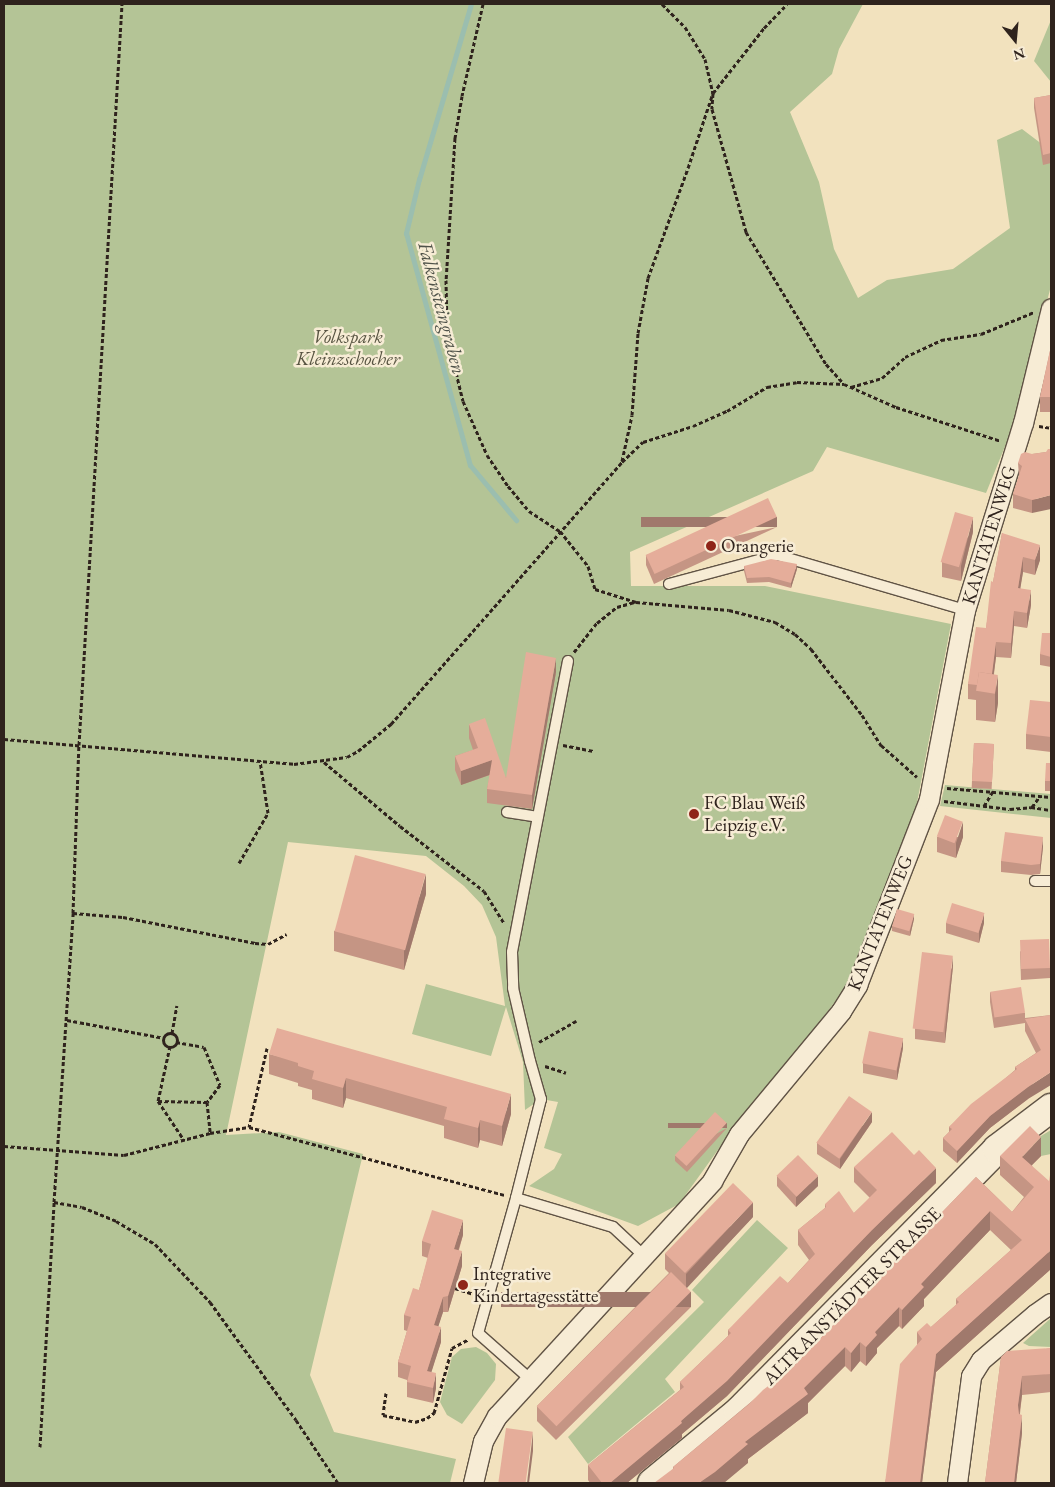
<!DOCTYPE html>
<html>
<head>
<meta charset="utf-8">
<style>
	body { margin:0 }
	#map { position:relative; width:1055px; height:1487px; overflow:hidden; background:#f2e2be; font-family:"EB Garamond",serif }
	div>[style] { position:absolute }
	.green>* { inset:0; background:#b4c496 }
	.stream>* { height:5px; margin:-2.5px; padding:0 2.5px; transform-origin:2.5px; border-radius:2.5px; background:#9bbeaf }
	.path>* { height:3px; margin-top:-1.5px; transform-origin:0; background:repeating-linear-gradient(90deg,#2f231d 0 4px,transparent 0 6.5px) }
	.path>.ring { margin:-1.5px; padding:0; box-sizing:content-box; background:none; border:3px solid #2f231d; border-radius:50% }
	.roads { filter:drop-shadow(1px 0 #605345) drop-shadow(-1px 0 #605345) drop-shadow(0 1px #605345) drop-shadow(0 -1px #605345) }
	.lane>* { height:10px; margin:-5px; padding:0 5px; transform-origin:5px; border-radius:5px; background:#f7ecd5 }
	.street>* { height:19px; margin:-9.5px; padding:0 9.5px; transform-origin:9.5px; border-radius:9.5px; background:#f7ecd5 }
	.secondary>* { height:28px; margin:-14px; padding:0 14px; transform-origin:14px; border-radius:14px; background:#f7ecd5 }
	.wall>* { inset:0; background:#c59584; transform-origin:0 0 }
	.shaded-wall>* { inset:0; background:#a0796c; transform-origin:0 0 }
	.building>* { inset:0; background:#e5ad9a; transform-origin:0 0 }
	.dots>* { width:14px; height:14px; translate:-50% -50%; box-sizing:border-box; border:2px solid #f7ecd5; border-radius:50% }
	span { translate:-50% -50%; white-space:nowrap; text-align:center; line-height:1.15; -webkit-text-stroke:5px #f7ecd5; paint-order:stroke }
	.park-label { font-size:19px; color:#575341; font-style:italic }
	.street-label { font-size:19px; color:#2f231d }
	.poi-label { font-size:19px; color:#2f231d }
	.left { translate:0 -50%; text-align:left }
	.water-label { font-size:20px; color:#4f5249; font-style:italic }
	.frame { position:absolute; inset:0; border:5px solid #2f231d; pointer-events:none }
	.north { position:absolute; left:990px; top:15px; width:50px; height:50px; -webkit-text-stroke:4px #f7ecd5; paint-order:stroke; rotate:163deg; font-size:14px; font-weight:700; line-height:20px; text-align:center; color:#2f231d }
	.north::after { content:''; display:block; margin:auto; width:18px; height:22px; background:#2f231d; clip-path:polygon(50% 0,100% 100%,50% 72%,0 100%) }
</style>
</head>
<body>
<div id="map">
	<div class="green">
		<i style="clip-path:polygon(4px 4px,863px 4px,839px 49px,832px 74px,790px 112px,819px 182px,834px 249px,858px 298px,887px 280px,953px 269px,1010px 228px,997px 140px,1022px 129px,1051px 151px,1051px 286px,1015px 422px,986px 493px,827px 447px,813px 471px,630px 552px,631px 586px,765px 586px,951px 624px,916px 808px,847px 986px,778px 1077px,746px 1111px,679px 1204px,638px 1226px,529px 1186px,554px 1169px,562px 1154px,544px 1148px,558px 1102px,541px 1099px,525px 1110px,523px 1062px,506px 1007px,491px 1056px,412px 1034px,426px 984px,505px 1006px,496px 937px,482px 905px,464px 886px,426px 856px,288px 842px,226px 1135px,279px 1132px,363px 1154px,310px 1375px,334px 1432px,456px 1459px,450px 1483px,4px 1483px)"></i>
		<i style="clip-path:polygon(1051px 20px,1051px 82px,1034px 61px)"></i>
		<i style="clip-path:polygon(945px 785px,1051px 794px,1051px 818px,940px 806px)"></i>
		<i style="clip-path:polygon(1051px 1130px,1051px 1154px,1041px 1156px,1031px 1142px)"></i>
		<i style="clip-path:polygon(757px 1220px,788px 1248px,665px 1379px,675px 1392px,588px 1464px,568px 1437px,704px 1302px,692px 1290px)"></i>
		<i style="clip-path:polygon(1051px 1318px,1051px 1347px,1029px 1346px,1023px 1343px)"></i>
		<i style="clip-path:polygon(476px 1347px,487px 1353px,496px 1364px,495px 1380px,462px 1424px,447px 1415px,440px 1402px,452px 1357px,461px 1349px)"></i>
	</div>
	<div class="stream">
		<i style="left:471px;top:4px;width:183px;rotate:106.5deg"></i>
		<i style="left:419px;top:179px;width:56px;rotate:103.5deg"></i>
		<i style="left:406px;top:233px;width:241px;rotate:74.6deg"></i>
		<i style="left:470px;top:465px;width:72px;rotate:50.1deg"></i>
	</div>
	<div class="path">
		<i style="left:483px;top:4px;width:94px;rotate:102.9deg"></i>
		<i style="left:462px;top:96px;width:43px;rotate:99.5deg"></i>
		<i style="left:455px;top:138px;width:142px;rotate:93.6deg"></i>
		<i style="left:446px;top:280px;width:49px;rotate:88.8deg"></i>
		<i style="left:447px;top:329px;width:32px;rotate:79deg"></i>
		<i style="left:453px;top:360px;width:42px;rotate:76.3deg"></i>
		<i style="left:463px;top:401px;width:59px;rotate:66deg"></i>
		<i style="left:487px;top:455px;width:37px;rotate:56deg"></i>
		<i style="left:508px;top:486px;width:33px;rotate:50deg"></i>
		<i style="left:529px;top:511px;width:37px;rotate:33deg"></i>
		<i style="left:560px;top:531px;width:45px;rotate:51.3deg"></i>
		<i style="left:588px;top:566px;width:24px;rotate:73deg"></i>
		<i style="left:595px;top:589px;width:43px;rotate:17.6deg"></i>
		<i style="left:636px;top:602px;width:93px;rotate:4.9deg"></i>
		<i style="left:729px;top:610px;width:48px;rotate:14.6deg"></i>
		<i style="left:775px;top:622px;width:23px;rotate:31deg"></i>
		<i style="left:795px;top:634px;width:22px;rotate:43deg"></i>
		<i style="left:811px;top:649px;width:83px;rotate:52.3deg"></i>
		<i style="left:862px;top:715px;width:36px;rotate:58deg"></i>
		<i style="left:881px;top:745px;width:48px;rotate:41.6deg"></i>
		<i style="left:662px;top:4px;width:33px;rotate:45deg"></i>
		<i style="left:685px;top:27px;width:38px;rotate:58deg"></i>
		<i style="left:705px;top:59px;width:35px;rotate:77deg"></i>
		<i style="left:713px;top:93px;width:16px;rotate:94deg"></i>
		<i style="left:712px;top:109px;width:128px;rotate:74.5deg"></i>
		<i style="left:746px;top:232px;width:154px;rotate:58.8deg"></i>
		<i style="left:826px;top:364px;width:25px;rotate:48deg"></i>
		<i style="left:851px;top:387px;width:32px;rotate:-16deg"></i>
		<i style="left:882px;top:378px;width:31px;rotate:-42deg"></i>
		<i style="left:905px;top:357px;width:40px;rotate:-25deg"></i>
		<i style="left:941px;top:340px;width:40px;rotate:-8.5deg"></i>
		<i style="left:981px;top:334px;width:57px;rotate:-22.5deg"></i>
		<i style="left:1039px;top:426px;width:12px;rotate:9deg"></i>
		<i style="left:622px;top:461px;width:47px;rotate:-77.7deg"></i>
		<i style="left:632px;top:415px;width:82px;rotate:-85.8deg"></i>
		<i style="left:638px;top:333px;width:56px;rotate:-79.7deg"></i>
		<i style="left:648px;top:278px;width:117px;rotate:-70deg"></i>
		<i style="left:688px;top:168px;width:79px;rotate:-71.6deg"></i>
		<i style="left:713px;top:93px;width:83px;rotate:-51.9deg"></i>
		<i style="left:764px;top:28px;width:33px;rotate:-46deg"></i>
		<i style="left:574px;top:652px;width:37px;rotate:-52deg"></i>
		<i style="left:597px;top:623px;width:26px;rotate:-39deg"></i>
		<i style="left:617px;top:607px;width:19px;rotate:-16deg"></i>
		<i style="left:4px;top:739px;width:291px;rotate:4.9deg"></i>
		<i style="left:294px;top:764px;width:53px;rotate:-7.5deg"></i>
		<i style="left:347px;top:757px;width:13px;rotate:-29deg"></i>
		<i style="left:358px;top:751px;width:43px;rotate:-39.3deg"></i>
		<i style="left:391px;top:724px;width:349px;rotate:-48.6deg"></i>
		<i style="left:622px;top:462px;width:29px;rotate:-44deg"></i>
		<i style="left:643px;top:442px;width:52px;rotate:-17.7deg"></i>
		<i style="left:693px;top:426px;width:37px;rotate:-24deg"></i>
		<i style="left:727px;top:411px;width:47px;rotate:-31deg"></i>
		<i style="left:767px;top:387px;width:30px;rotate:-9deg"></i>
		<i style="left:797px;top:382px;width:47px;rotate:2.4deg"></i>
		<i style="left:844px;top:384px;width:57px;rotate:23.9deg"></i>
		<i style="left:896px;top:407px;width:110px;rotate:17.9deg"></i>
		<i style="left:563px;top:745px;width:31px;rotate:11deg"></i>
		<i style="left:324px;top:762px;width:99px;rotate:40.1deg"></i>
		<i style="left:400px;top:826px;width:106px;rotate:37.7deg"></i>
		<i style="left:484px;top:891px;width:38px;rotate:58deg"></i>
		<i style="left:947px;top:788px;width:104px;rotate:4.9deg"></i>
		<i style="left:944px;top:801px;width:66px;rotate:6.9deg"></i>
		<i style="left:1010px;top:809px;width:21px;rotate:-5deg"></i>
		<i style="left:1031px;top:807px;width:20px;rotate:9deg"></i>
		<i style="left:984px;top:806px;width:17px;rotate:-59deg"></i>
		<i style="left:1032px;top:807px;width:14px;rotate:-54deg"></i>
		<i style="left:239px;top:863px;width:58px;rotate:-59.9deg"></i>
		<i style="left:268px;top:813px;width:53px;rotate:-98.7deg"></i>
		<i style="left:73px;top:913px;width:50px;rotate:4.6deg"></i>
		<i style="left:123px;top:917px;width:135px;rotate:11.1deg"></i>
		<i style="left:255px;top:943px;width:13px;rotate:4deg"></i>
		<i style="left:268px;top:944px;width:21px;rotate:-28deg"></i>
		<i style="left:67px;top:1020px;width:99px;rotate:10.5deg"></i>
		<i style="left:172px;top:1033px;width:28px;rotate:-80deg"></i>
		<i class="ring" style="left:163px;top:1033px;width:11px;height:11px"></i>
		<i style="left:176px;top:1042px;width:28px;rotate:10deg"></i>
		<i style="left:204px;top:1047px;width:41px;rotate:67.2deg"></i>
		<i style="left:220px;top:1085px;width:21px;rotate:127deg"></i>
		<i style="left:207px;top:1102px;width:31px;rotate:84deg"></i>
		<i style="left:539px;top:1042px;width:43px;rotate:-29.6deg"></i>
		<i style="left:170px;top:1046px;width:56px;rotate:102.3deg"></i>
		<i style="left:158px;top:1101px;width:47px;rotate:56.3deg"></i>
		<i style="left:267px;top:1048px;width:81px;rotate:102.8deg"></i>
		<i style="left:249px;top:1127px;width:264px;rotate:14.9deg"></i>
		<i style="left:545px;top:1066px;width:22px;rotate:18deg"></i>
		<i style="left:158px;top:1101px;width:49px;rotate:1.2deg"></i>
		<i style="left:4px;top:1146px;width:120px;rotate:4.3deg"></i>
		<i style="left:124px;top:1155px;width:89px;rotate:-14.3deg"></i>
		<i style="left:210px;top:1133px;width:39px;rotate:-9deg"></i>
		<i style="left:54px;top:1202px;width:28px;rotate:10deg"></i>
		<i style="left:82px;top:1207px;width:37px;rotate:22deg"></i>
		<i style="left:116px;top:1221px;width:45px;rotate:30.5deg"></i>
		<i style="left:155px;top:1244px;width:80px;rotate:46.5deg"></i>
		<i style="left:210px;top:1302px;width:146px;rotate:53.9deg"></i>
		<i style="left:296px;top:1420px;width:76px;rotate:56.3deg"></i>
		<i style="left:455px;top:1288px;width:22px;rotate:18deg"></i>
		<i style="left:386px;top:1393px;width:22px;rotate:98deg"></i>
		<i style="left:383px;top:1415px;width:33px;rotate:12deg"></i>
		<i style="left:415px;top:1422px;width:13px;rotate:-18deg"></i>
		<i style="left:427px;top:1418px;width:9px;rotate:-36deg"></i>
		<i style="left:434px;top:1413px;width:67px;rotate:-74.5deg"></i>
		<i style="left:452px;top:1348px;width:19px;rotate:-28deg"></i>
		<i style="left:40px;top:1447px;width:245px;rotate:-86.7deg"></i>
		<i style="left:54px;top:1202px;width:290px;rotate:-86.2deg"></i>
		<i style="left:73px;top:913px;width:168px;rotate:-88deg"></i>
		<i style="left:79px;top:745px;width:742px;rotate:-86.68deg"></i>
	</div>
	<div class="roads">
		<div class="lane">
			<i style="left:669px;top:584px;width:112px;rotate:-15deg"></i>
			<i style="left:777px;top:555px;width:196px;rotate:16.3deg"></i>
			<i style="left:568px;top:661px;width:296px;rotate:100.9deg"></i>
			<i style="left:512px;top:952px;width:36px;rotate:88deg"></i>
			<i style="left:513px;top:988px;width:75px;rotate:76.9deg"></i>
			<i style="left:530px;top:1061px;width:40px;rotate:74deg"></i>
			<i style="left:541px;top:1099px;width:102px;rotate:104.2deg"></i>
			<i style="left:516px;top:1198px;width:101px;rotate:16.6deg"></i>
			<i style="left:613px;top:1227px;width:42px;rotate:43.1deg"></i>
			<i style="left:507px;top:812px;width:31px;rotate:9deg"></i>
			<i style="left:1035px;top:881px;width:16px"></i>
			<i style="left:516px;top:1198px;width:140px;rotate:105.7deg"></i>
			<i style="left:478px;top:1333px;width:69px;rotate:41.5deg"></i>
		</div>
		<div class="street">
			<i style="left:473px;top:1483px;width:43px;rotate:-76.6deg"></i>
			<i style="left:483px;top:1441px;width:29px;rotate:-61deg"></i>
			<i style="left:497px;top:1416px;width:319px;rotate:-47.5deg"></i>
			<i style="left:712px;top:1181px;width:54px;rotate:-60.1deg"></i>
			<i style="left:739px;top:1134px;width:160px;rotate:-50.3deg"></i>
			<i style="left:841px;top:1011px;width:31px;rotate:-58deg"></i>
			<i style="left:857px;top:985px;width:199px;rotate:-68.8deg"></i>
			<i style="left:929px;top:799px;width:192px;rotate:-79.2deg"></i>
			<i style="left:965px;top:610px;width:196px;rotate:-72.8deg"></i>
			<i style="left:1023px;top:423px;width:118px;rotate:-76.3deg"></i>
			<i style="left:957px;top:1483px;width:108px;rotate:-82.5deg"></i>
			<i style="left:971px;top:1376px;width:19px;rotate:-58deg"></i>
			<i style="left:981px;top:1360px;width:71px;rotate:-40.4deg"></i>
			<i style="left:1035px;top:1314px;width:19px;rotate:-35deg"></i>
		</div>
		<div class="secondary">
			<i style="left:652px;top:1483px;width:112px;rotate:-39.5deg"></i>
			<i style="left:738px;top:1412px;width:369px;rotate:-45.4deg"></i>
			<i style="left:997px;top:1149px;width:68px;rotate:-37.2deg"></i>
		</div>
	</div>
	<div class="wall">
		<i style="clip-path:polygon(1051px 95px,1051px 163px,1043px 165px,1034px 108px,1034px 98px)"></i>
		<i style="clip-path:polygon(1051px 346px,1051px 412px,1040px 412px,1040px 397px)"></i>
		<i style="clip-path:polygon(1046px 452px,1032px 513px,1013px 508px,1013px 494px,1019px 476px,1018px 463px,1032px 454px)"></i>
		<i style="clip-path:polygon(777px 527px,654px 584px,646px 565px,646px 555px)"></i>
		<i style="clip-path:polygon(973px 532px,961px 581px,942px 577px,942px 562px)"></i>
		<i style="clip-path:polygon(1002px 533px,1040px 560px,1035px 575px,1023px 572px,1020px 588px,1031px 605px,1027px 628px,1014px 626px,1011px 658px,996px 657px,994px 674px,998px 703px,995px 722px,976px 720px,976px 700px,968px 699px,968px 684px,986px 628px,993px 582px)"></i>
		<i style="clip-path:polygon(744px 566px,797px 569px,791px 588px,769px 582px,747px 583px,744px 571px)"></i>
		<i style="clip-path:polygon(1051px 633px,1051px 667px,1040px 665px,1040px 654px)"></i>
		<i style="clip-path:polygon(556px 672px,532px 809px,487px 803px,487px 789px,490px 775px,461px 785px,455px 770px,455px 756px,473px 750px,469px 738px,469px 724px,506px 778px)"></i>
		<i style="clip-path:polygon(1051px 702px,1051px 752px,1026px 749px,1026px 734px)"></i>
		<i style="left:974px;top:743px;width:20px;height:45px;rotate:3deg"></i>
		<i style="clip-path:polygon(1051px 763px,1051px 791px,1045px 791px,1045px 781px)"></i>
		<i style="clip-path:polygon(937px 837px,963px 837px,956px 858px,937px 852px)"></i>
		<i style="clip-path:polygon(1043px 847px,1040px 874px,1031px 875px,1001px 872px,1001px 861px)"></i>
		<i style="clip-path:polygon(426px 894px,404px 970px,334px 951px,334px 931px)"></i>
		<i style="clip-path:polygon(914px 919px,910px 936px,892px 931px,892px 926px)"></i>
		<i style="clip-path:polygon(946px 923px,984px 923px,979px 943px,946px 933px)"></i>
		<i style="clip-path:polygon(1020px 951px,1050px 968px,1050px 978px,1021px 980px)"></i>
		<i style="clip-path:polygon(953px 966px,945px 1043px,915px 1039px,915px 1029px)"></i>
		<i style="clip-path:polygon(990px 992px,1025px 1013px,1025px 1018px,1051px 1015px,1028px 1099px,990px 1128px,957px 1163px,943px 1151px,943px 1138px,949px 1132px,949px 1127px,1015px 1070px,1015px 1067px,1036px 1053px,1025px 1031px,1025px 1023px,994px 1028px,990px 1002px)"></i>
		<i style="clip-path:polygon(903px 1048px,897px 1080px,863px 1073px,863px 1063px)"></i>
		<i style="clip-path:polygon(269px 1054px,511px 1114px,502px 1146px,480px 1140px,478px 1148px,444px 1138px,444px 1126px,346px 1098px,343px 1108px,312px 1099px,312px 1090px,298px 1086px,298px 1083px,269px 1074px)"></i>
		<i style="clip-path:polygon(872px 1122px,840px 1169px,817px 1154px,817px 1143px)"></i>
		<i style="clip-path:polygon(727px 1128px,687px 1172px,675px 1161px,675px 1156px)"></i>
		<i style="clip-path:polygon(1000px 1156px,1041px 1156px,1032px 1165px,1051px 1269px,936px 1372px,922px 1483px,885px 1483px,917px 1345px,917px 1332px,931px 1327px,956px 1305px,956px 1299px,1011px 1250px,990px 1230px,924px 1299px,924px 1306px,902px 1329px,899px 1326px,877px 1348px,877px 1353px,866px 1366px,860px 1361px,851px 1372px,845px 1366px,808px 1403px,808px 1413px,748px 1459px,748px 1463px,673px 1469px,673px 1467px,793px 1367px,976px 1177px,1012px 1212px,1024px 1197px,1000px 1175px)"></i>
		<i style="clip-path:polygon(854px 1167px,936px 1183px,872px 1245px,727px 1396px,682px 1434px,682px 1438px,627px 1483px,590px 1483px,588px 1480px,588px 1465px,680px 1390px,680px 1382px,728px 1336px,728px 1330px,788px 1283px,809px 1260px,798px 1245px,798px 1230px,825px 1208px,825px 1204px,854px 1213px,870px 1198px,854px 1182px)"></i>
		<i style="clip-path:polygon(777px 1176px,818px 1186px,796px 1207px,777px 1186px)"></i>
		<i style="clip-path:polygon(753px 1217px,686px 1288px,691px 1307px,556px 1440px,537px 1421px,537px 1406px,669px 1273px,665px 1269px,665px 1254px)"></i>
		<i style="clip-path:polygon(463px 1235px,459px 1250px,462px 1266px,448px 1312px,443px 1312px,438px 1326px,441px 1342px,431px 1372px,436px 1388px,433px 1403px,407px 1397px,407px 1380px,398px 1377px,398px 1362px,407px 1331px,404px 1330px,404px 1315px,419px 1290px,428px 1258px,422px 1256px,422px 1241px)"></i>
		<i style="clip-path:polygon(1051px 1348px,1051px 1392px,1022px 1395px,1020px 1414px,1022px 1433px,1016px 1483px,985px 1483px,1001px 1357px)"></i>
	</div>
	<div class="shaded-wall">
		<i style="clip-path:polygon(1051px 495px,1051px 509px,1032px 513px,1032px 500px)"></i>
		<i style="left:777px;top:517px;width:10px;height:136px;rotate:90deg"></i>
		<i style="clip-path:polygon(973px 517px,973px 532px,961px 581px,961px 566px)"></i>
		<i style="clip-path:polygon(1040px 545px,1040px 560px,1035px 575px,1035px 560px)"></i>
		<i style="clip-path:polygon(1023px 557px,1023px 572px,1018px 603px,1018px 588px)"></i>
		<i style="clip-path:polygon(797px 564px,797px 569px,791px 588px,791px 583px)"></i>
		<i style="clip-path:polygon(1031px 590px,1031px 605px,1027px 628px,1027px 613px)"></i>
		<i style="clip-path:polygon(1014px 611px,1014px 626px,1011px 658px,1011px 643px)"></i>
		<i style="clip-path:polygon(996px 642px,996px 657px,991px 693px,990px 687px)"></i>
		<i style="clip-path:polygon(556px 658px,556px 672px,532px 809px,532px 795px)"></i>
		<i style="clip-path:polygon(998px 675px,998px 703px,995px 722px,995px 694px)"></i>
		<i style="clip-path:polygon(492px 760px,492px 774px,461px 785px,461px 771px)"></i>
		<i style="clip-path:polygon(963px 822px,963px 837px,956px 858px,956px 843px)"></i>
		<i style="clip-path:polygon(1043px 837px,1043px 847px,1040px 874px,1040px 864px)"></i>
		<i style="clip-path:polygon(426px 874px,426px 894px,404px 970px,404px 951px)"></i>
		<i style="clip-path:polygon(984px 913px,984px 923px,979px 943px,979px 932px)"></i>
		<i style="clip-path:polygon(914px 914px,914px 919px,910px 936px,910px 931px)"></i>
		<i style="clip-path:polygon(953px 956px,953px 966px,945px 1043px,945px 1032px)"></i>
		<i style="clip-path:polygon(903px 1038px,903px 1048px,897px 1080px,897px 1070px)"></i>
		<i style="clip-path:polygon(1051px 1072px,1051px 1085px,1028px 1099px,990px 1128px,957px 1163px,957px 1151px,990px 1116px,1028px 1087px)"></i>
		<i style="clip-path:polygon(346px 1078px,346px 1098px,343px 1108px,343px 1088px)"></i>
		<i style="clip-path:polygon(511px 1094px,511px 1114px,502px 1146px,502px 1126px)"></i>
		<i style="clip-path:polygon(872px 1112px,872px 1122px,840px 1169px,840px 1159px)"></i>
		<i style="clip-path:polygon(480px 1120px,480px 1140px,478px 1148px,478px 1128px)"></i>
		<i style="left:727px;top:1123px;width:5px;height:59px;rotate:90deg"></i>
		<i style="clip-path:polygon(1041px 1137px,1041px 1156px,1022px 1175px,1022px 1157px)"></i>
		<i style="clip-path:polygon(936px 1168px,936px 1183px,872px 1245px,727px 1396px,682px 1434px,682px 1438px,627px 1483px,610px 1483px,681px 1421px,872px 1230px)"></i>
		<i style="clip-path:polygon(818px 1176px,818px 1186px,796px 1207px,796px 1197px)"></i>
		<i style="clip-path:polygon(753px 1202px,753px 1217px,686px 1289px,686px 1274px)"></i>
		<i style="clip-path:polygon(990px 1211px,990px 1230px,924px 1299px,924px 1306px,902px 1329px,902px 1310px,921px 1284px)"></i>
		<i style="clip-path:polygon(463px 1220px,463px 1235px,454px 1264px,454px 1249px)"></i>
		<i style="clip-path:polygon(1051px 1250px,1051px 1269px,936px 1372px,922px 1483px,920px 1483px,936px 1354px)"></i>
		<i style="clip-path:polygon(462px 1251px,462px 1266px,448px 1312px,448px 1296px)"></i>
		<i style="left:691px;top:1292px;width:15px;height:190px;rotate:90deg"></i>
		<i style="clip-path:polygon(443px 1297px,443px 1312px,434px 1340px,434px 1325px)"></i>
		<i style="clip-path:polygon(899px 1307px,899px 1326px,877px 1348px,877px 1353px,866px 1366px,866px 1347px,875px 1332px)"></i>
		<i style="clip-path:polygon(441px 1327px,441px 1342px,427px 1386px,427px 1371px)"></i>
		<i style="clip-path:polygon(860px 1342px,860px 1361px,851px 1372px,851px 1353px)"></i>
		<i style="clip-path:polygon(845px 1347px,845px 1366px,808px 1403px,808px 1413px,748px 1459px,748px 1463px,724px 1483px,699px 1483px,804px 1388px)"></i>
		<i style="clip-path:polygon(436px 1373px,436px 1388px,433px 1403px,433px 1388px)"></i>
		<i style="clip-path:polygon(1022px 1376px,1022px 1395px,1018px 1424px,1018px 1405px)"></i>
		<i style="clip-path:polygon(1022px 1415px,1022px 1433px,1016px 1483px,1014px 1483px)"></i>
		<i style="clip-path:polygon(533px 1432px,533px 1451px,529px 1483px,527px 1483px)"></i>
	</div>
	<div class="building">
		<i style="clip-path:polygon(1051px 95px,1051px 153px,1043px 155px,1034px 98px)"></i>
		<i style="clip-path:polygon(1051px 346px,1051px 397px,1040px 397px)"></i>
		<i style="clip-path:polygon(1048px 449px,1051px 449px,1051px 495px,1032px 500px,1013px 494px,1022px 466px,1018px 463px,1021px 454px,1025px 452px,1032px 454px,1046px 452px)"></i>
		<i style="left:768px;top:498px;width:21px;height:135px;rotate:65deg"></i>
		<i style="left:955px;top:512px;width:19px;height:52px;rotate:16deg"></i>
		<i style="clip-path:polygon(1002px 533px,1040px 545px,1035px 560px,1023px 557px,1018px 588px,1031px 590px,1027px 613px,1014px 611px,1011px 643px,996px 642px,992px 674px,979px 672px,977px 685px,968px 684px,976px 627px,986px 628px,991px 581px,993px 582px)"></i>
		<i style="clip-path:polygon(771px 559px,797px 564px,791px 583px,769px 577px,747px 578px,744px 566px)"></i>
		<i style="clip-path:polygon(1042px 633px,1051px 633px,1051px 657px,1040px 654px)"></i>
		<i style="clip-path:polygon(526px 652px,556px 658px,532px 795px,487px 789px,492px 760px,461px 771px,455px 756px,478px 748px,469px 724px,485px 718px,506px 778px)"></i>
		<i style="left:979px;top:672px;width:19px;height:19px;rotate:9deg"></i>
		<i style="clip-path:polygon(1030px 700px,1051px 702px,1051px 737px,1026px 734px)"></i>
		<i style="left:974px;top:743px;width:20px;height:38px;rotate:3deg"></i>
		<i style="clip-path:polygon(1046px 763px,1051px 763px,1051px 781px,1045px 781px)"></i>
		<i style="left:945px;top:815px;width:19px;height:23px;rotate:21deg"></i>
		<i style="clip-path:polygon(1005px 832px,1043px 837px,1040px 864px,1031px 865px,1001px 861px)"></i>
		<i style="left:355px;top:855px;width:73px;height:79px;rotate:15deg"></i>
		<i style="left:952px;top:903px;width:34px;height:21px;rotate:17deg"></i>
		<i style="left:897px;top:909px;width:18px;height:18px;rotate:16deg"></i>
		<i style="left:1049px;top:939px;width:29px;height:29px;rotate:88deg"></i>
		<i style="left:922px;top:952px;width:31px;height:77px;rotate:7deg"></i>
		<i style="left:1021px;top:987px;width:26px;height:31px;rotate:81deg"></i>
		<i style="clip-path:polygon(1051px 1015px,1051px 1072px,1028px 1087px,990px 1116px,957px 1151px,943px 1138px,952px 1129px,949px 1127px,971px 1104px,1017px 1069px,1015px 1067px,1041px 1050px,1025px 1019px)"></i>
		<i style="clip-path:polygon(277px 1028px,511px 1094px,502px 1126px,480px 1120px,478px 1128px,444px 1119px,447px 1107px,346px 1078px,343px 1088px,312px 1079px,314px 1071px,298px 1066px,298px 1063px,269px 1054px)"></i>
		<i style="left:869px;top:1031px;width:35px;height:33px;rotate:12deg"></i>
		<i style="left:849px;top:1096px;width:28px;height:57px;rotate:35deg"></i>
		<i style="left:715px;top:1112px;width:16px;height:59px;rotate:43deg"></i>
		<i style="clip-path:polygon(1030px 1126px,1041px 1137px,1022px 1157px,1049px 1181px,1051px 1169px,1051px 1250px,936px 1354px,920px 1483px,885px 1483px,900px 1364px,922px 1339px,917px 1332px,927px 1323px,931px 1327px,959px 1302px,956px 1299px,1022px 1240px,990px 1211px,921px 1284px,924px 1287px,902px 1310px,899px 1307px,875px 1332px,877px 1335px,866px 1347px,860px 1342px,851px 1353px,845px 1347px,804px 1388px,808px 1394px,745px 1442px,748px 1444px,715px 1472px,699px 1483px,654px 1483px,674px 1468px,673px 1467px,748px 1405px,763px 1390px,793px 1367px,976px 1177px,1012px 1212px,1034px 1187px,1000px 1156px)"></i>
		<i style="clip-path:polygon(892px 1132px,914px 1155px,919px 1150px,936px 1168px,872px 1230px,727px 1381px,681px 1421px,682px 1423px,610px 1483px,602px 1483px,588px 1465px,684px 1387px,680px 1382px,731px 1333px,728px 1330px,780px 1276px,788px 1283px,815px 1254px,798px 1230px,826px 1207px,825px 1204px,839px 1191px,854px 1213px,877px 1190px,854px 1167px)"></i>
		<i style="left:798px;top:1155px;width:29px;height:30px;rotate:46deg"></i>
		<i style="left:733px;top:1183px;width:28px;height:98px;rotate:44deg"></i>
		<i style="clip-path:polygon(432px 1210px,463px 1220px,454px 1249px,462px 1251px,448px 1296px,443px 1297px,434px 1325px,441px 1327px,427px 1371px,436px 1373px,433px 1388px,407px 1382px,411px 1366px,398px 1362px,411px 1317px,404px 1315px,413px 1288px,419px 1290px,431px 1244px,422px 1241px)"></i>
		<i style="left:671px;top:1272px;width:28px;height:190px;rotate:45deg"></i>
		<i style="clip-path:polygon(1051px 1348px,1051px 1374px,1022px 1376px,1018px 1405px,1019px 1414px,1022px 1415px,1014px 1483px,985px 1483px,1001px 1357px,1007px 1351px)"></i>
		<i style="left:506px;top:1428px;width:27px;height:55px;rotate:8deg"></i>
	</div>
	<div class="dots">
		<i style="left:711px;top:546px;background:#8f2418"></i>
		<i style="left:694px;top:814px;background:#8f2418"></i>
		<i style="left:463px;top:1285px;background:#8f2418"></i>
	</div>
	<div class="park-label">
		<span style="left:348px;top:348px">Volkspark<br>Kleinzschocher</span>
	</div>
	<div class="street-label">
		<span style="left:989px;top:535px;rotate:-73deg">KANTATENWEG</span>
		<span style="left:880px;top:923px;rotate:-68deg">KANTATENWEG</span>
		<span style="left:852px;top:1296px;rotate:-45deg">ALTRANSTÄDTER STRASSE</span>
	</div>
	<div class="poi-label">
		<span class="left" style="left:721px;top:546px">Orangerie</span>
		<span class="left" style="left:704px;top:814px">FC Blau Weiß<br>Leipzig e.V.</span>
		<span class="left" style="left:473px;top:1285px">Integrative<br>Kindertagesstätte</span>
	</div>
	<div class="water-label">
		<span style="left:442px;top:308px;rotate:75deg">Falkensteingraben</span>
	</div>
	<div class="frame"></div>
	<div class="north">N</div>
</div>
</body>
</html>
